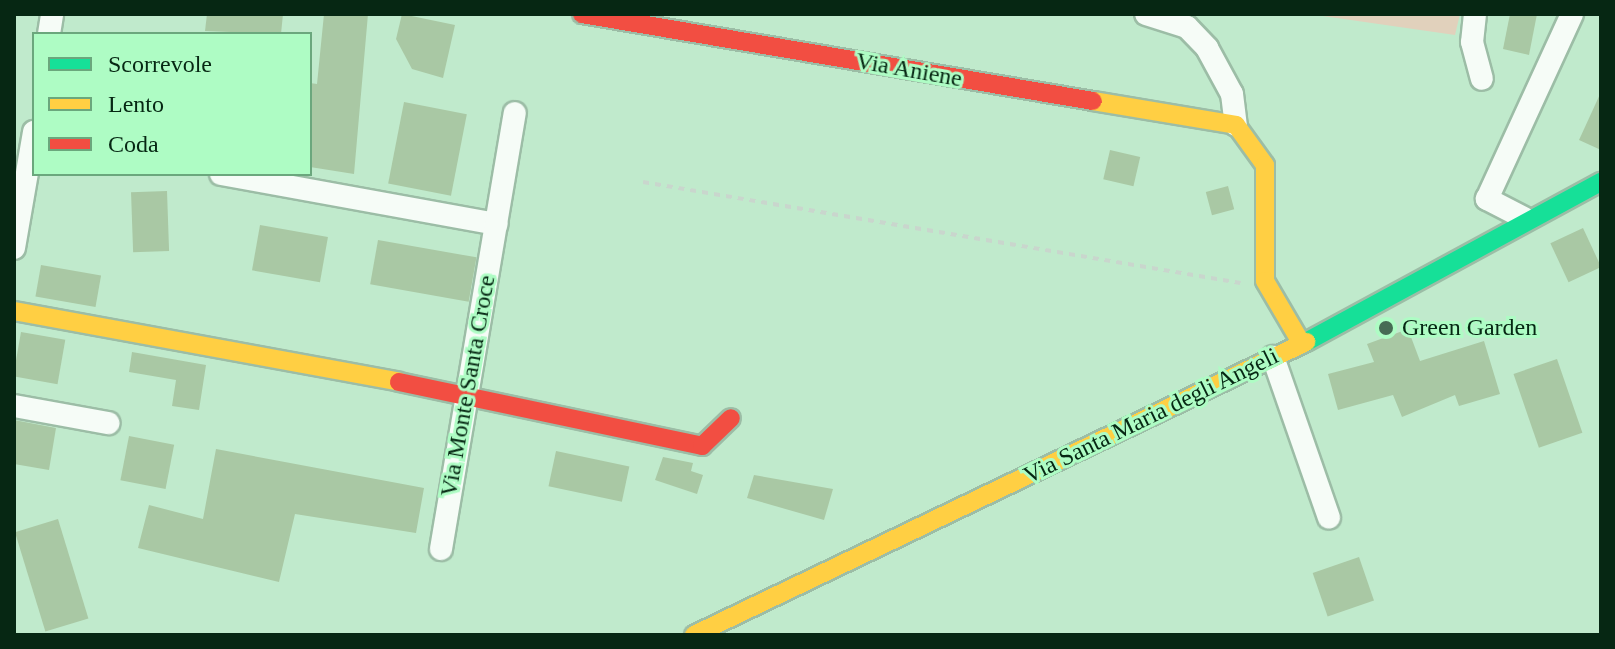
<!DOCTYPE html>
<html>
<head>
<meta charset="utf-8">
<style>
	body { margin:0 }
	#map { position:relative; width:1615px; height:649px; overflow:hidden; background:#c0eacc; font-family:"Times New Roman",serif }
	div>[style] { position:absolute }
	.green>* { inset:0; background:#e1d1bc }
	.building>* { inset:0; background:#a9c8a4; transform-origin:0 0 }
	.path>* { height:4px; margin-top:-2px; transform-origin:0; background:repeating-linear-gradient(90deg,#c9d6cd 0 6px,transparent 0 12px) }
	.roads { filter:drop-shadow(2px 0 #9cbda6) drop-shadow(-2px 0 #9cbda6) drop-shadow(0 2px #9cbda6) drop-shadow(0 -2px #9cbda6) }
	.street>* { height:22px; margin:-11px; padding:0 11px; transform-origin:11px; border-radius:11px; background:#f6fcf7 }
	.fast>* { height:18px; margin:-9px; padding:0 9px; transform-origin:9px; border-radius:9px; background:#16e098 }
	.slow>* { height:18px; margin:-9px; padding:0 9px; transform-origin:9px; border-radius:9px; background:#ffcf43 }
	.jam>* { height:18px; margin:-9px; padding:0 9px; transform-origin:9px; border-radius:9px; background:#f24e42 }
	.dots>* { width:22px; height:22px; translate:-50% -50%; box-sizing:border-box; border:4px solid #aefcc4; border-radius:50% }
	span { translate:-50% -50%; white-space:nowrap; text-align:center; line-height:1.15; -webkit-text-stroke:6px #aefcc4; paint-order:stroke }
	.street-label { font-size:24px; color:#062713 }
	.poi-label { font-size:24px; color:#062713 }
	.left { translate:0 -50%; text-align:left }
	.frame { position:absolute; inset:0; border:16px solid #062713; pointer-events:none }
	.legend { position:absolute; left:32px; top:32px; width:280px; height:144px; box-sizing:border-box; background:#aefcc4; border:2px solid #6ba77d; margin:0; padding:10px 14px; list-style:none; font-size:24px; color:#062713 }
	.legend li { display:flex; align-items:center; gap:16px; height:40px }
	.legend b { width:40px; border:2px solid #6ba77d }
</style>
</head>
<body>
<div id="map">
	<div class="green">
		<i style="clip-path:polygon(1309px 14px,1460px 14px,1455px 35px)"></i>
	</div>
	<div class="building">
		<i style="clip-path:polygon(207px 14px,283px 14px,281px 34px,205px 31px)"></i>
		<i style="clip-path:polygon(324px 14px,368px 14px,354px 174px,310px 167px,310px 83px,317px 84px)"></i>
		<i style="clip-path:polygon(402px 14px,455px 25px,443px 78px,412px 69px,396px 39px)"></i>
		<i style="clip-path:polygon(1510px 14px,1537px 14px,1529px 55px,1503px 49px)"></i>
		<i style="clip-path:polygon(1601px 92px,1601px 150px,1579px 140px)"></i>
		<i style="left:404px;top:102px;width:64px;height:83px;rotate:11deg"></i>
		<i style="left:1110px;top:150px;width:31px;height:30px;rotate:13deg"></i>
		<i style="left:1228px;top:186px;width:24px;height:23px;rotate:75deg"></i>
		<i style="left:167px;top:191px;width:60px;height:36px;rotate:88deg"></i>
		<i style="left:260px;top:225px;width:69px;height:46px;rotate:10deg"></i>
		<i style="left:1583px;top:228px;width:43px;height:36px;rotate:65deg"></i>
		<i style="left:378px;top:240px;width:100px;height:45px;rotate:10deg"></i>
		<i style="left:41px;top:265px;width:61px;height:32px;rotate:10deg"></i>
		<i style="clip-path:polygon(1408px 329px,1420px 361px,1484px 341px,1500px 394px,1459px 406px,1455px 395px,1402px 417px,1393px 395px,1338px 410px,1328px 374px,1374px 362px,1367px 344px)"></i>
		<i style="left:21px;top:332px;width:45px;height:45px;rotate:10deg"></i>
		<i style="clip-path:polygon(132px 352px,206px 365px,199px 410px,172px 406px,176px 380px,129px 372px)"></i>
		<i style="left:1557px;top:359px;width:78px;height:46px;rotate:71deg"></i>
		<i style="clip-path:polygon(14px 420px,56px 428px,49px 470px,14px 464px)"></i>
		<i style="left:129px;top:436px;width:46px;height:45px;rotate:11deg"></i>
		<i style="clip-path:polygon(216px 449px,424px 488px,416px 533px,295px 514px,279px 582px,138px 548px,149px 505px,203px 519px)"></i>
		<i style="left:556px;top:451px;width:75px;height:36px;rotate:12deg"></i>
		<i style="clip-path:polygon(663px 457px,693px 463px,691px 471px,703px 475px,697px 494px,655px 480px)"></i>
		<i style="clip-path:polygon(754px 475px,833px 489px,824px 520px,747px 498px)"></i>
		<i style="left:58px;top:519px;width:104px;height:45px;rotate:73deg"></i>
		<i style="left:1359px;top:557px;width:46px;height:49px;rotate:71deg"></i>
	</div>
	<div class="path">
		<i style="left:643px;top:182px;width:606px;rotate:9.59deg"></i>
	</div>
	<div class="roads">
		<div class="street">
			<i style="left:1146px;top:14px;width:43px;rotate:17.6deg"></i>
			<i style="left:1187px;top:27px;width:29px;rotate:46deg"></i>
			<i style="left:1207px;top:48px;width:52px;rotate:61.5deg"></i>
			<i style="left:1232px;top:94px;width:31px;rotate:83deg"></i>
			<i style="left:1475px;top:14px;width:28px;rotate:96deg"></i>
			<i style="left:1472px;top:42px;width:38px;rotate:75deg"></i>
			<i style="left:49px;top:34px;width:20px;rotate:-81deg"></i>
			<i style="left:221px;top:174px;width:280px;rotate:10.3deg"></i>
			<i style="left:1524px;top:218px;width:42px;rotate:-152.8deg"></i>
			<i style="left:1487px;top:199px;width:204px;rotate:-65.3deg"></i>
			<i style="left:14px;top:248px;width:118px;rotate:-80.2deg"></i>
			<i style="left:1273px;top:357px;width:170px;rotate:70.8deg"></i>
			<i style="left:14px;top:406px;width:96px;rotate:10.3deg"></i>
			<i style="left:441px;top:549px;width:442px;rotate:-80.4deg"></i>
		</div>
		<div class="fast">
			<i style="left:1306px;top:342px;width:336px;rotate:-28.5deg"></i>
		</div>
		<div class="slow">
			<i style="left:1093px;top:101px;width:145px;rotate:9.5deg"></i>
			<i style="left:1236px;top:125px;width:49px;rotate:54.1deg"></i>
			<i style="left:1265px;top:165px;width:116px;rotate:90deg"></i>
			<i style="left:1265px;top:281px;width:73px;rotate:59.6deg"></i>
			<i style="left:14px;top:311px;width:391px;rotate:10.4deg"></i>
			<i style="left:694px;top:635px;width:679px;rotate:-25.58deg"></i>
		</div>
		<div class="jam">
			<i style="left:582px;top:14px;width:518px;rotate:9.66deg"></i>
			<i style="left:399px;top:382px;width:310px;rotate:11.9deg"></i>
			<i style="left:702px;top:446px;width:40px;rotate:-44deg"></i>
		</div>
	</div>
	<div class="dots">
		<i style="left:1386px;top:328px;background:#476b54"></i>
	</div>
	<div class="street-label">
		<span style="left:909px;top:70px;rotate:10deg">Via Aniene</span>
		<span style="left:468px;top:386px;rotate:-80deg">Via Monte Santa Croce</span>
		<span style="left:1151px;top:416px;rotate:-26deg">Via Santa Maria degli Angeli</span>
	</div>
	<div class="poi-label">
		<span class="left" style="left:1402px;top:328px">Green Garden</span>
	</div>
	<div class="frame"></div>
	<ul class="legend">
	<li><b style="height:10px;background:#16e098"></b>Scorrevole</li>
	<li><b style="height:10px;background:#ffcf43"></b>Lento</li>
	<li><b style="height:10px;background:#f24e42"></b>Coda</li>
	</ul>
</div>
</body>
</html>
